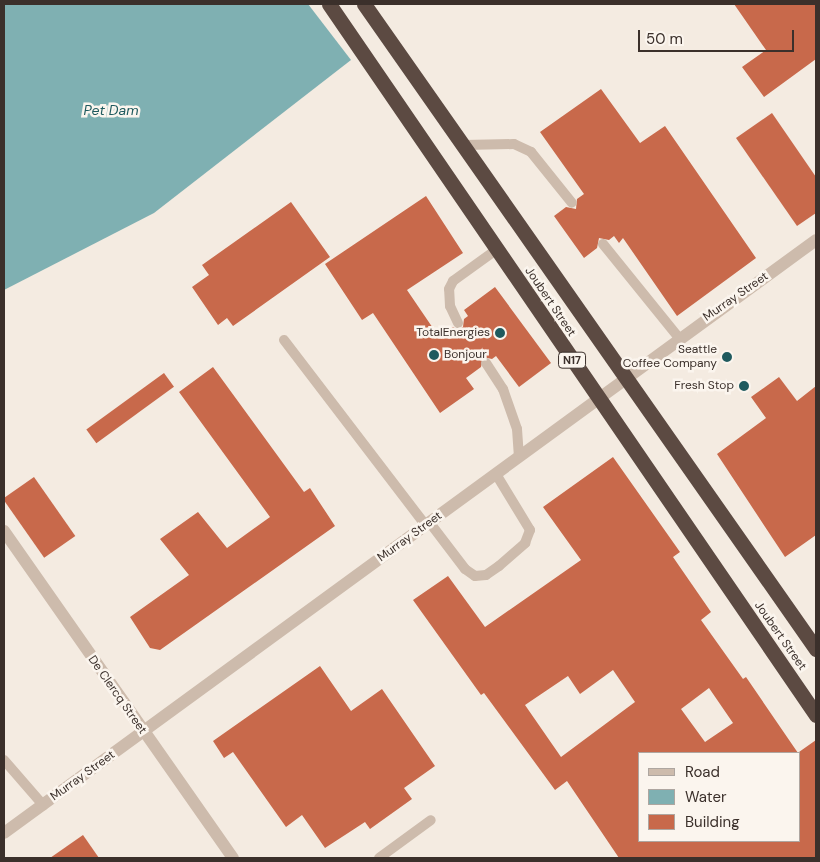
<!DOCTYPE html>
<html>
<head>
<meta charset="utf-8">
<style>
	body { margin:0 }
	#map { position:relative; width:820px; height:862px; overflow:hidden; background:#f4ebe1; font-family:"DM Sans",sans-serif }
	div>[style] { position:absolute }
	.water>* { inset:0; background:#7fb0b2 }
	.building>* { inset:0; background:#c8694b; transform-origin:0 0 }
	.lane>* { height:10px; margin:-5px; padding:0 5px; transform-origin:5px; border-radius:5px; background:#cdbbac }
	.street>* { height:12px; margin:-6px; padding:0 6px; transform-origin:6px; border-radius:6px; background:#cdbbac }
	.highway>* { height:15px; margin:-7.5px; padding:0 7.5px; transform-origin:7.5px; border-radius:7.5px; background:#5c4a42 }
	.dots>* { width:14px; height:14px; translate:-50% -50%; box-sizing:border-box; border:2px solid #fbf5ee; border-radius:50% }
	span { translate:-50% -50%; white-space:nowrap; text-align:center; line-height:1.15; -webkit-text-stroke:5px #fbf5ee; paint-order:stroke }
	.shield-label span { padding:1px 4px; background:#fbf5ee; border:1px solid; border-radius:4px; -webkit-text-stroke-width:0 }
	.shield-label { font-size:11px; color:#3b302b; font-weight:700 }
	.street-label { font-size:12px; color:#3b302b }
	.poi-label { font-size:12px; color:#3b302b }
	.right { translate:-100% -50%; text-align:right }
	.left { translate:0 -50%; text-align:left }
	.water-label { font-size:14px; color:#1f5a5e; font-style:italic }
	.frame { position:absolute; inset:0; border:5px solid #3b302b; pointer-events:none }
	.legend { position:absolute; left:638px; top:752px; width:162px; height:90px; box-sizing:border-box; background:#fbf5ee; border:1px solid #aea6a0; margin:0; padding:6px 9px; list-style:none; font-size:15px; color:#3b302b }
	.legend li { display:flex; align-items:center; gap:10px; height:25px }
	.legend b { width:25px; border:1px solid #aea6a0 }
	.scale { position:absolute; left:638px; top:30px; width:156px; height:22px; box-sizing:border-box; border:2px solid #3b302b; border-top:0; padding-left:6px; font-size:15px; line-height:18px; white-space:nowrap; color:#3b302b; -webkit-text-stroke:4px #fbf5ee; paint-order:stroke }
</style>
</head>
<body>
<div id="map">
	<div class="water">
		<i style="clip-path:polygon(4px 4px,308px 4px,351px 60px,154px 213px,4px 290px)"></i>
	</div>
	<div class="building">
		<i style="clip-path:polygon(734px 4px,816px 4px,816px 59px,764px 97px,742px 67px,766px 50px)"></i>
		<i style="clip-path:polygon(601px 89px,640px 143px,665px 126px,756px 258px,677px 316px,623px 238px,619px 243px,614px 236px,609px 240px,599px 238px,597px 248px,584px 258px,554px 216px,566px 207px,576px 209px,577px 199px,584px 194px,540px 132px)"></i>
		<i style="clip-path:polygon(772px 113px,816px 177px,816px 213px,797px 226px,736px 138px)"></i>
		<i style="clip-path:polygon(426px 196px,463px 253px,407px 290px,439px 337px,453px 327px,458px 330px,463px 327px,464px 319px,468px 316px,464px 310px,495px 287px,551px 363px,519px 387px,496px 356px,492px 359px,483px 357px,481px 367px,466px 378px,474px 389px,440px 413px,373px 313px,362px 320px,325px 264px)"></i>
		<i style="clip-path:polygon(291px 202px,330px 257px,233px 326px,227px 318px,218px 325px,192px 287px,209px 275px,202px 265px)"></i>
		<i style="clip-path:polygon(213px 367px,304px 492px,310px 488px,335px 526px,160px 650px,150px 648px,130px 617px,189px 575px,160px 539px,198px 512px,227px 548px,270px 517px,179px 392px)"></i>
		<i style="left:164px;top:373px;width:17px;height:96px;rotate:54deg"></i>
		<i style="clip-path:polygon(779px 377px,797px 401px,816px 386px,816px 535px,785px 557px,717px 454px,766px 418px,751px 397px)"></i>
		<i style="clip-path:polygon(evenodd,613px 457px,680px 552px,673px 557px,711px 612px,701px 620px,743px 679px,746px 677px,798px 753px,639px 753px,639px 841px,799px 841px,799px 752px,816px 740px,816px 858px,619px 858px,567px 781px,555px 790px,484px 693px,481px 695px,413px 600px,448px 576px,485px 627px,581px 560px,543px 507px,613px 457px,613px 670px,635px 702px,561px 757px,525px 705px,568px 676px,580px 694px,613px 670px,613px 457px,709px 688px,733px 723px,705px 742px,681px 709px,709px 688px)"></i>
		<i style="left:34px;top:477px;width:72px;height:38px;rotate:55deg"></i>
		<i style="clip-path:polygon(320px 666px,351px 711px,382px 689px,435px 766px,404px 788px,412px 799px,370px 829px,365px 822px,325px 848px,302px 815px,286px 827px,233px 752px,224px 758px,213px 741px)"></i>
		<i style="clip-path:polygon(83px 835px,99px 858px,50px 858px)"></i>
	</div>
	<div class="lane">
		<i style="left:464px;top:145px;width:50px;rotate:-1.1deg"></i>
		<i style="left:514px;top:144px;width:19px;rotate:25deg"></i>
		<i style="left:531px;top:152px;width:65px;rotate:51.2deg"></i>
		<i style="left:603px;top:244px;width:121px;rotate:51deg"></i>
		<i style="left:458px;top:323px;width:19px;rotate:-115deg"></i>
		<i style="left:450px;top:306px;width:17px;rotate:-93deg"></i>
		<i style="left:449px;top:289px;width:9px;rotate:-63deg"></i>
		<i style="left:453px;top:281px;width:53px;rotate:-35.8deg"></i>
		<i style="left:284px;top:340px;width:234px;rotate:52.6deg"></i>
		<i style="left:486px;top:363px;width:31px;rotate:57deg"></i>
		<i style="left:503px;top:389px;width:42px;rotate:70.7deg"></i>
		<i style="left:517px;top:429px;width:28px;rotate:86deg"></i>
		<i style="left:430px;top:523px;width:58px;rotate:52.7deg"></i>
		<i style="left:465px;top:569px;width:12px;rotate:35deg"></i>
		<i style="left:475px;top:576px;width:11px;rotate:-5deg"></i>
		<i style="left:486px;top:575px;width:16px;rotate:-35deg"></i>
		<i style="left:499px;top:566px;width:35px;rotate:-41deg"></i>
		<i style="left:525px;top:543px;width:14px;rotate:-69deg"></i>
		<i style="left:530px;top:530px;width:66px;rotate:-121.3deg"></i>
		<i style="left:4px;top:760px;width:60px;rotate:49.1deg"></i>
		<i style="left:379px;top:858px;width:64px;rotate:-36.2deg"></i>
	</div>
	<div class="street">
		<i style="left:4px;top:531px;width:399px;rotate:55deg"></i>
		<i style="left:4px;top:833px;width:1005px;rotate:-36.14deg"></i>
	</div>
	<div class="highway">
		<i style="left:329px;top:4px;width:862px;rotate:55.59deg"></i>
		<i style="left:364px;top:4px;width:788px;rotate:54.98deg"></i>
	</div>
	<div class="dots">
		<i style="left:500px;top:333px;background:#1f5a5e"></i>
		<i style="left:434px;top:355px;background:#1f5a5e"></i>
		<i style="left:727px;top:357px;background:#1f5a5e"></i>
		<i style="left:744px;top:386px;background:#1f5a5e"></i>
	</div>
	<div class="shield-label">
		<span style="left:572px;top:360px">N17</span>
	</div>
	<div class="street-label">
		<span style="left:736px;top:297px;rotate:-35deg">Murray Street</span>
		<span style="left:550px;top:302px;rotate:56deg">Joubert Street</span>
		<span style="left:410px;top:537px;rotate:-36deg">Murray Street</span>
		<span style="left:780px;top:636px;rotate:55deg">Joubert Street</span>
		<span style="left:117px;top:695px;rotate:55deg">De Clercq Street</span>
		<span style="left:83px;top:776px;rotate:-36deg">Murray Street</span>
	</div>
	<div class="poi-label">
		<span class="right" style="left:490px;top:333px">TotalEnergies</span>
		<span class="right" style="left:717px;top:357px">Seattle<br>Coffee Company</span>
		<span class="left" style="left:444px;top:355px">Bonjour</span>
		<span class="right" style="left:734px;top:386px">Fresh Stop</span>
	</div>
	<div class="water-label">
		<span style="left:111px;top:110px">Pet Dam</span>
	</div>
	<div class="frame"></div>
	<ul class="legend">
	<li><b style="height:6px;background:#cdbbac"></b>Road</li>
	<li><b style="height:14px;background:#7fb0b2"></b>Water</li>
	<li><b style="height:14px;background:#c8694b"></b>Building</li>
	</ul>
	<div class="scale">50 m</div>
</div>
</body>
</html>
